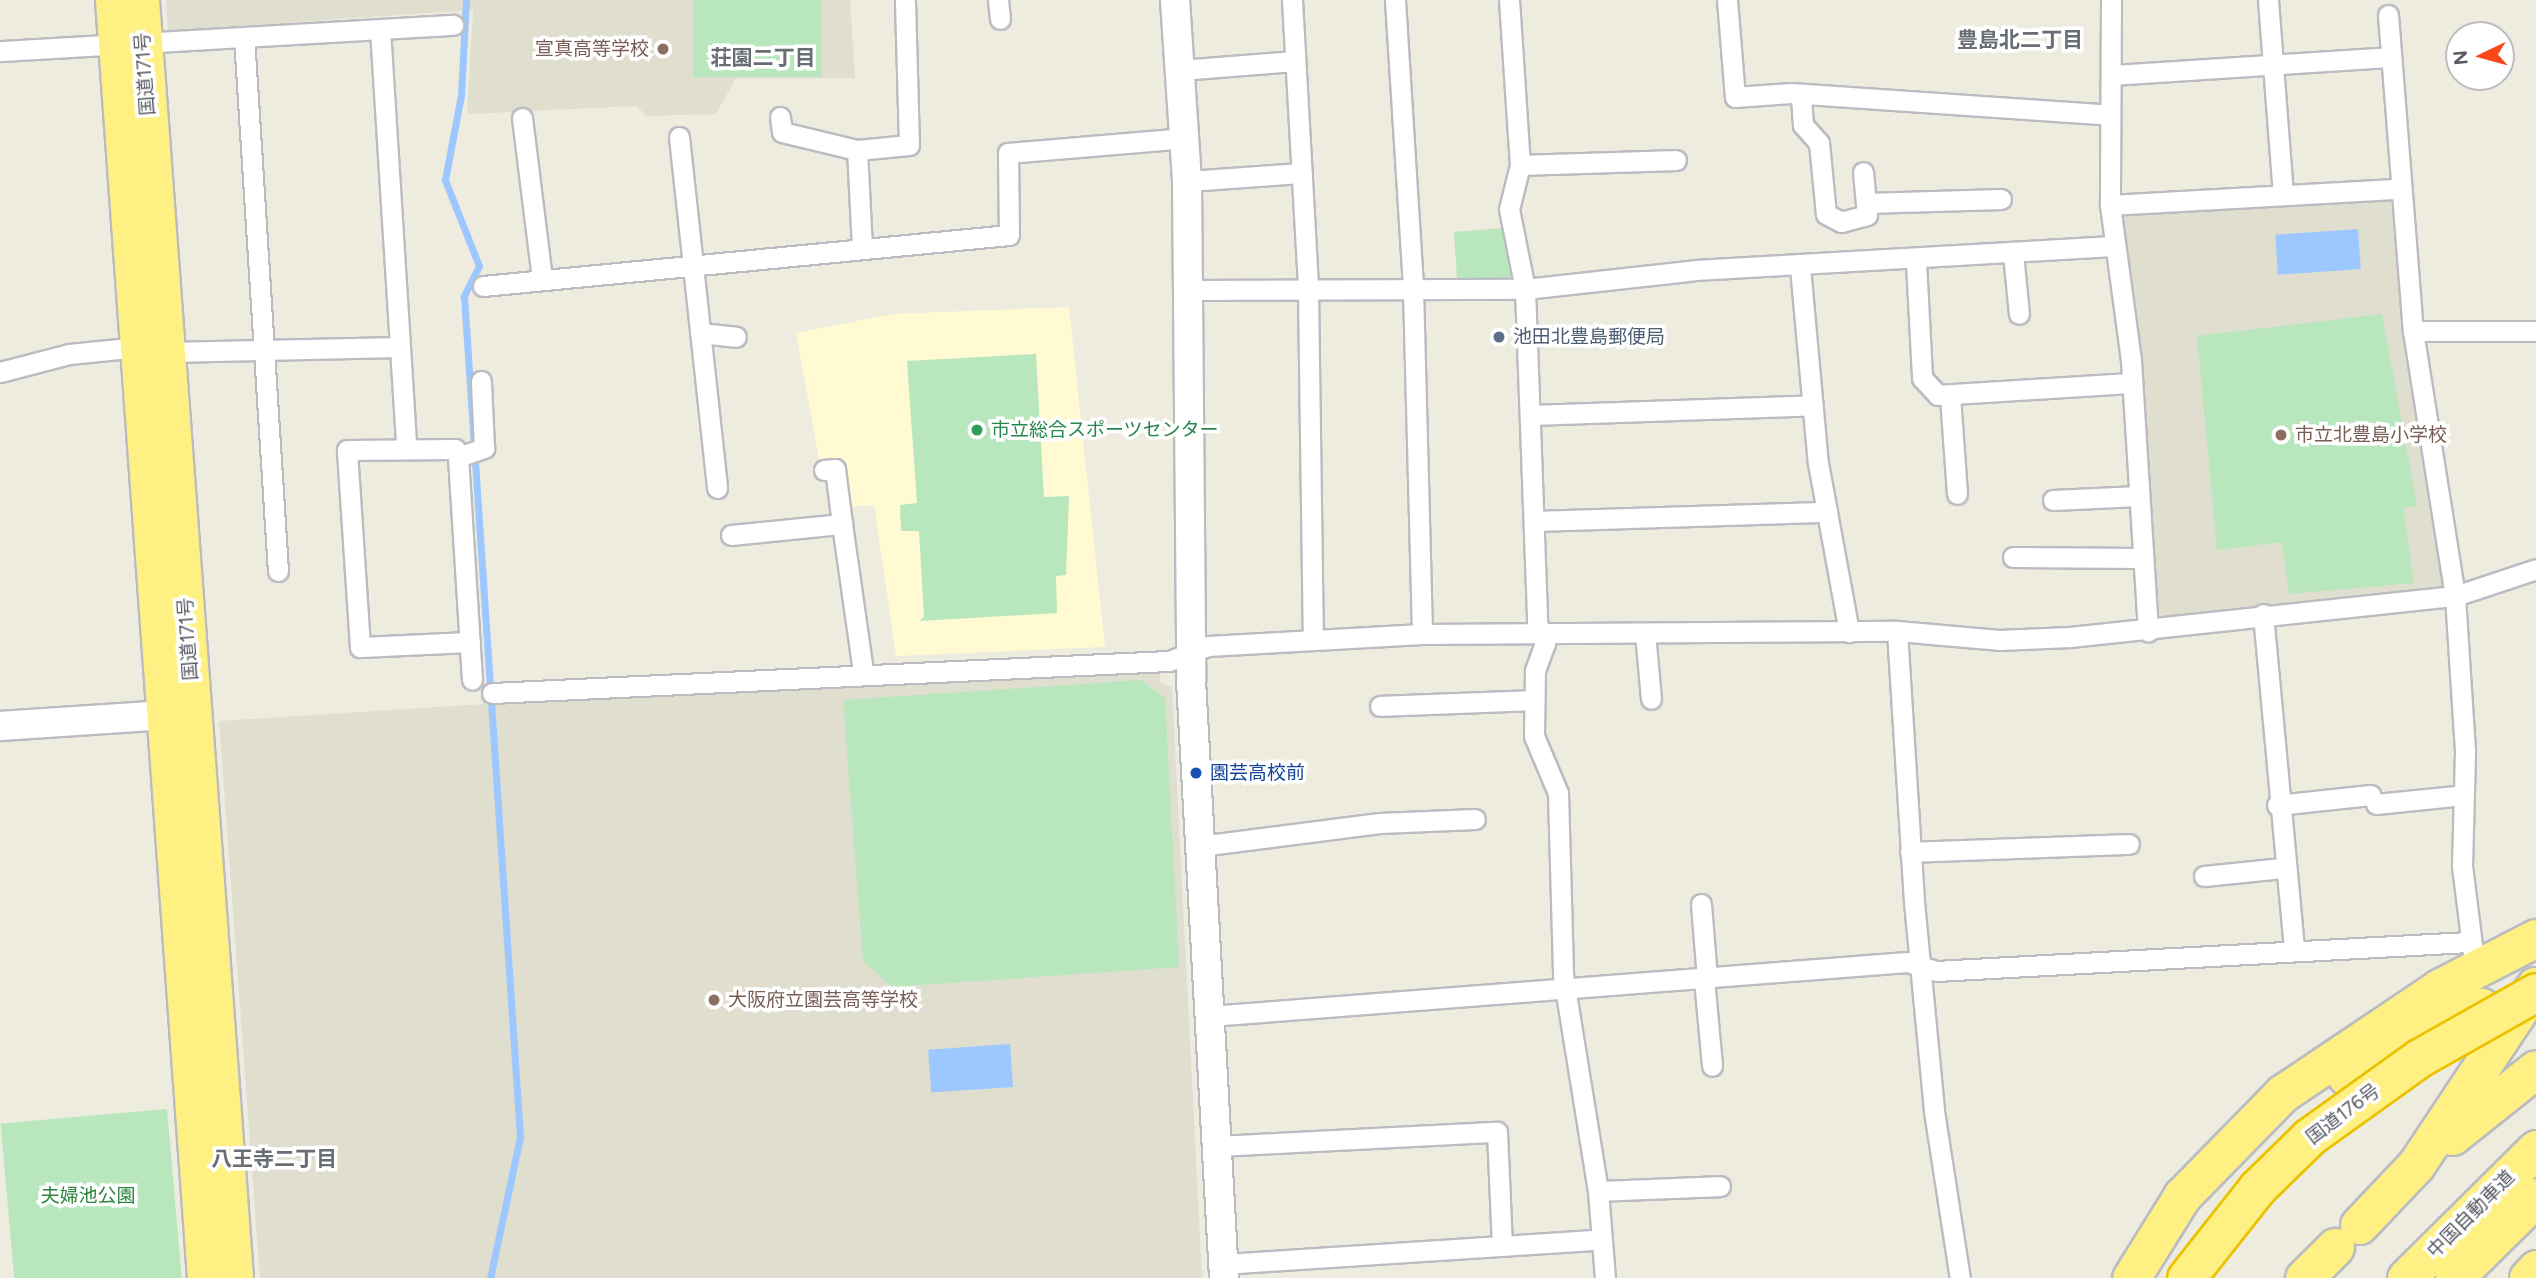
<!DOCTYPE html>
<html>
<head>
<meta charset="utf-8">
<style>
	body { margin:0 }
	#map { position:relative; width:2536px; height:1278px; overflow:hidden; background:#edecdf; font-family:Figtree,"Noto Sans JP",sans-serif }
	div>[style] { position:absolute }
	.commercial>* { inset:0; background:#fffad1 }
	.education>* { inset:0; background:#dfdecf }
	.green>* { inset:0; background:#b8e7be; transform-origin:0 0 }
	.water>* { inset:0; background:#9cc7ff; transform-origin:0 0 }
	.stream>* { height:7px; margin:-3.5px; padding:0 3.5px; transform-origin:3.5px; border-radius:3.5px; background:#9cc7ff }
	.roads { filter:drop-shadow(2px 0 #babcc2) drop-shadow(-2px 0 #babcc2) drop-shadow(0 2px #babcc2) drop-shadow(0 -2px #babcc2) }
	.street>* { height:19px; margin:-9.5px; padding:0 9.5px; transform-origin:9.5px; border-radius:9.5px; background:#fff }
	.secondary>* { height:28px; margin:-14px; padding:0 14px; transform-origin:14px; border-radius:14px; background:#fff }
	.highway>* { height:37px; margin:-18.5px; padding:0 18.5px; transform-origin:18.5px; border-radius:18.5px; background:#fff083 }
	.bridges { filter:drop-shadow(2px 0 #ebc100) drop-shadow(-2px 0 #ebc100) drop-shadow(0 2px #ebc100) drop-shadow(0 -2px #ebc100) }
	.highway-bridge>* { height:37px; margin:-18.5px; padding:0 18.5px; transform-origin:18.5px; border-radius:18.5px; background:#fff083 }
	.dots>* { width:19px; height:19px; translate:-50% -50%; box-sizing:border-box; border:4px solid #fff; border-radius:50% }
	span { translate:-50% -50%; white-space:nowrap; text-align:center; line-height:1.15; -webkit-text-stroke:7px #fff; paint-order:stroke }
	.education-label { font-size:19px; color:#785e54 }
	.right { translate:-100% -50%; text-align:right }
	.left { translate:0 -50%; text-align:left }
	.street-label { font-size:19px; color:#585b62 }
	.service-label { font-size:19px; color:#4e5e75 }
	.leisure-label { font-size:19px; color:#27864d }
	.transit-label { font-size:19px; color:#164399 }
	.park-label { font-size:19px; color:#2d853c }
	.neighbourhood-label { font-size:21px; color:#696d74; font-weight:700 }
	.north { position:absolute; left:2445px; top:21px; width:70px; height:70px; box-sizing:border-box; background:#fff; border:2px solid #bcbdc0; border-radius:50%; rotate:265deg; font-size:19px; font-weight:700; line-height:28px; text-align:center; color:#585b62 }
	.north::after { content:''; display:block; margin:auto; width:24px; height:32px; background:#f8481a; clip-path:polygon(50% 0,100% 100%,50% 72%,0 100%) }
</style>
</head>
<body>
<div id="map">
	<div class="commercial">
		<i style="clip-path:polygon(1069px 307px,1105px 647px,896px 656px,874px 505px,847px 507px,842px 458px,819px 459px,796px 333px,892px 314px)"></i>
	</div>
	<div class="education">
		<i style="clip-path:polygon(166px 0,850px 0,855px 78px,736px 78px,716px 114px,647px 116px,636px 106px,467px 114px,473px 10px,168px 31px)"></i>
		<i style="clip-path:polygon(2390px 198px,2445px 580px,2439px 591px,2222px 609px,2216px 618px,2160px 623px,2152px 611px,2119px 217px,2126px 210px)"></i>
		<i style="clip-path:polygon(1160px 671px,1160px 682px,1172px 687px,1202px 1278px,260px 1278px,219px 721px,721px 689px)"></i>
	</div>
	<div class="green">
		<i style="left:693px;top:0;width:128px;height:77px"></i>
		<i style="clip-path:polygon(1503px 228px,1513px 273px,1508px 278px,1457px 278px,1454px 232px)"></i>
		<i style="clip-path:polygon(2382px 314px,2417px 506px,2403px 508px,2414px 583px,2289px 594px,2282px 542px,2217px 550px,2197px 336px)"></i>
		<i style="clip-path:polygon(1036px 354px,1044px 497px,1069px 496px,1066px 575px,1056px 576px,1057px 613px,919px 621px,924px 617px,919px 531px,901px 531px,900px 505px,917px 503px,907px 361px)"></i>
		<i style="clip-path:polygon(1141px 680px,1165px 698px,1179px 967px,892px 987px,863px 961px,843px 700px)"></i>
		<i style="left:167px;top:1109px;width:170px;height:167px;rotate:85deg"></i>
	</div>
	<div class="water">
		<i style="left:2358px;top:229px;width:40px;height:83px;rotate:86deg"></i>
		<i style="left:1010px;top:1044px;width:43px;height:82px;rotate:86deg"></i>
	</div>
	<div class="stream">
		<i style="left:466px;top:0;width:95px;rotate:93deg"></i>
		<i style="left:461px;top:95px;width:86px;rotate:100.7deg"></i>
		<i style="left:445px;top:180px;width:92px;rotate:68.4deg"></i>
		<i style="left:479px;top:266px;width:34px;rotate:117deg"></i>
		<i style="left:464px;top:296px;width:843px;rotate:86.19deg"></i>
		<i style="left:520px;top:1137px;width:144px;rotate:102deg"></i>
	</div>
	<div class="roads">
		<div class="street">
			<i style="left:998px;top:0;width:19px;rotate:84deg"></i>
			<i style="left:1292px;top:0;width:290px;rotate:86.8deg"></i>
			<i style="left:1308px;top:290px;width:349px;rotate:89.2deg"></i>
			<i style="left:1395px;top:0;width:290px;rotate:86.4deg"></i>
			<i style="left:1413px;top:289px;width:345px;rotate:88.5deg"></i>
			<i style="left:1509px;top:0;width:165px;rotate:86.2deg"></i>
			<i style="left:1520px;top:165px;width:45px;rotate:104deg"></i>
			<i style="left:1509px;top:209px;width:82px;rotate:78.7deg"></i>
			<i style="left:1525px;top:289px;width:334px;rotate:87.9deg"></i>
			<i style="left:1537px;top:623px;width:22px;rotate:68deg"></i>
			<i style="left:1545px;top:643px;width:30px;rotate:110deg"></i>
			<i style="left:1535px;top:671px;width:65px;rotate:90.9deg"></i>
			<i style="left:1534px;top:736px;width:62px;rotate:67.2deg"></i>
			<i style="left:1558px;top:793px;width:182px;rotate:88.4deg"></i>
			<i style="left:1563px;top:975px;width:219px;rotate:80.8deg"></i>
			<i style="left:1598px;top:1191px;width:87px;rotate:85.4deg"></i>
			<i style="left:1727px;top:0;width:97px;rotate:85.3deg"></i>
			<i style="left:1735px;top:97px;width:56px;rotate:-4.1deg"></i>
			<i style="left:1791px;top:93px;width:320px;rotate:3.9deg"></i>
			<i style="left:2111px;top:0;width:205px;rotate:90.3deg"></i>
			<i style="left:2110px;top:205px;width:157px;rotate:82.3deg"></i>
			<i style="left:2131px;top:361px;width:271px;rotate:86.4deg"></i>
			<i style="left:2268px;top:0;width:195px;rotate:85.6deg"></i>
			<i style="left:2388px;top:15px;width:317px;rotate:85.5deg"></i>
			<i style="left:2413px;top:331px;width:268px;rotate:81deg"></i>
			<i style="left:2455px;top:596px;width:156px;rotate:86.3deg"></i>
			<i style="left:2465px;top:752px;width:114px;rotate:91.5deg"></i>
			<i style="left:2462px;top:866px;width:88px;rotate:82.8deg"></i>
			<i style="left:380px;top:29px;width:420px;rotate:86.4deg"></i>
			<i style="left:244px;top:37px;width:535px;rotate:86.36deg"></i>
			<i style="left:0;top:51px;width:454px;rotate:-3.3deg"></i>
			<i style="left:1180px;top:70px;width:115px;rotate:-4.5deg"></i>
			<i style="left:2112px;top:75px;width:279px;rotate:-3.7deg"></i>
			<i style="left:1801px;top:97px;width:28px;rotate:86deg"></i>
			<i style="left:1803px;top:125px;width:24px;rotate:48deg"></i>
			<i style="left:1819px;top:143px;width:71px;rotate:84.4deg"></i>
			<i style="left:1826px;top:214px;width:17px;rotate:28deg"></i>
			<i style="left:1841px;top:222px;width:27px;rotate:-15deg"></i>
			<i style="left:1867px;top:215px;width:43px;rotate:-95.3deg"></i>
			<i style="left:780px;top:117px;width:15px;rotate:82deg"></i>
			<i style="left:782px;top:132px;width:77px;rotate:13.5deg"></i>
			<i style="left:522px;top:118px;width:162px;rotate:82.9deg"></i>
			<i style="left:679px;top:137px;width:353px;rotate:83.8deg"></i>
			<i style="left:1520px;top:165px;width:156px;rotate:-1.8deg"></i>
			<i style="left:1187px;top:181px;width:115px;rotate:-4deg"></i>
			<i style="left:1866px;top:203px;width:135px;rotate:-1.7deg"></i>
			<i style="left:2110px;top:205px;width:289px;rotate:-3.2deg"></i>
			<i style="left:862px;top:248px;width:98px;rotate:-92.9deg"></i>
			<i style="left:857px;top:150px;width:52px;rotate:-5.5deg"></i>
			<i style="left:909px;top:145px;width:145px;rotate:-91.6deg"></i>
			<i style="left:2013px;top:254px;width:60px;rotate:84.3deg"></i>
			<i style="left:1916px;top:262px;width:116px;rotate:87deg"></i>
			<i style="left:1922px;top:378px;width:23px;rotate:47deg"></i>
			<i style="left:1938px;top:395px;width:191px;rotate:-3.6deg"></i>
			<i style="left:1800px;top:267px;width:197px;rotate:84.8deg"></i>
			<i style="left:1818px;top:463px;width:172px;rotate:79.6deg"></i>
			<i style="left:483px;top:286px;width:528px;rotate:-5.54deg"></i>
			<i style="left:1009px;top:235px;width:82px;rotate:-90.7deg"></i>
			<i style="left:1008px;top:153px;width:178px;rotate:-4.8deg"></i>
			<i style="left:1188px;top:290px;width:337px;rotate:-0.2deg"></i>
			<i style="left:1525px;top:289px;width:172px;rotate:-6.3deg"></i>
			<i style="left:1696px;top:270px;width:417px;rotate:-3.3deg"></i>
			<i style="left:2413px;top:331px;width:123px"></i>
			<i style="left:700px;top:333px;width:36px;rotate:6deg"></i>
			<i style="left:167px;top:352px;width:233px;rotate:-1.2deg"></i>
			<i style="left:0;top:372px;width:71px;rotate:-14.6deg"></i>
			<i style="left:69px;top:354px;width:70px;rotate:-5.7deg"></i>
			<i style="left:1950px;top:396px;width:98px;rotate:85.9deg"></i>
			<i style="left:1533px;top:415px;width:280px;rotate:-2deg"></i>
			<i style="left:458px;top:457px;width:28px;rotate:-19deg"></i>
			<i style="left:484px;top:448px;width:67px;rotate:-92.6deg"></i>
			<i style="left:824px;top:470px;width:11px;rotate:-5deg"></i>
			<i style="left:835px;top:469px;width:55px;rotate:82.7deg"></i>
			<i style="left:2053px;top:500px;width:85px;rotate:-2.7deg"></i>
			<i style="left:1536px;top:521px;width:291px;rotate:-1.8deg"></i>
			<i style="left:731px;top:535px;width:112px;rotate:-5.7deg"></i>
			<i style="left:842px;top:524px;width:149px;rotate:81.9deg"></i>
			<i style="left:2013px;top:557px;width:126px;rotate:0.5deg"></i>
			<i style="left:2263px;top:614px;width:336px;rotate:84.7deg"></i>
			<i style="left:1897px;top:631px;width:272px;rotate:86.4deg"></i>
			<i style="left:1914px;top:902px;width:210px;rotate:84.5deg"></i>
			<i style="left:1934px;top:1111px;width:169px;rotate:81.2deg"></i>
			<i style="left:1645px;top:633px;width:66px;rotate:84.8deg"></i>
			<i style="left:470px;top:642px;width:110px;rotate:177.4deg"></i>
			<i style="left:360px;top:647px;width:197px;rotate:-93.8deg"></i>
			<i style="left:347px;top:450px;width:108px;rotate:-0.5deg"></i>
			<i style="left:455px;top:449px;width:9px;rotate:69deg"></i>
			<i style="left:458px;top:457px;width:223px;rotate:86.4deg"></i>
			<i style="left:492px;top:693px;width:678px;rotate:-2.71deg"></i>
			<i style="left:1169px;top:661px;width:42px;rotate:-21deg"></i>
			<i style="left:1208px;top:646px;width:214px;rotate:-3.2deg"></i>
			<i style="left:1422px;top:634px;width:475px;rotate:-0.4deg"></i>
			<i style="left:1897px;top:631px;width:102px;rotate:5deg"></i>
			<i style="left:1999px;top:640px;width:71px;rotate:-2.4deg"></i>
			<i style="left:2070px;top:637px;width:387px;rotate:-6.1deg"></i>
			<i style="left:2455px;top:596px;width:85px;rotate:-18.4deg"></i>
			<i style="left:1380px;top:706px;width:153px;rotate:-2.2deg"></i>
			<i style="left:2376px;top:804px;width:88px;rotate:-5.8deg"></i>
			<i style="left:2277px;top:805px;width:94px;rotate:-6.1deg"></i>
			<i style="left:1200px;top:846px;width:181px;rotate:-7.3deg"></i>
			<i style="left:1380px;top:823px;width:95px;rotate:-2.4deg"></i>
			<i style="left:1910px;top:852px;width:219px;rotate:-2.1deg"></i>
			<i style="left:2204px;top:876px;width:79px;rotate:-5.8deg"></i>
			<i style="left:1701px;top:904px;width:74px;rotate:85.4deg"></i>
			<i style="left:1704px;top:979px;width:87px;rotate:84.7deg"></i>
			<i style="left:1210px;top:1016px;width:699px;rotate:-4.43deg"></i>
			<i style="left:1907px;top:962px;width:30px;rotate:17deg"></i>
			<i style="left:1936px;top:971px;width:533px;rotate:-3.12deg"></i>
			<i style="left:1217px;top:1146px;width:280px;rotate:-2.9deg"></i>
			<i style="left:1497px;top:1132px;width:114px;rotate:87.5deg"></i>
			<i style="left:1598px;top:1191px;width:122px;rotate:-2.3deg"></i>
			<i style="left:1223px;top:1264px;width:377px;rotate:-3.7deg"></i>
		</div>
		<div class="secondary">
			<i style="left:1175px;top:0;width:181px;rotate:86.2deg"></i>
			<i style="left:1187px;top:181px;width:499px;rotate:89.5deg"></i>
			<i style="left:1191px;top:680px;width:599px;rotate:86.84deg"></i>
			<i style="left:0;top:726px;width:183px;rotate:-3.8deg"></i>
		</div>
		<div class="highway">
			<i style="left:114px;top:0;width:1281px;rotate:85.88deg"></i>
			<i style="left:140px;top:0;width:1281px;rotate:85.79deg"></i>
			<i style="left:2346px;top:1076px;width:152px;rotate:-27.1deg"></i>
			<i style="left:2452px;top:1136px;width:107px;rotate:-38.6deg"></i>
			<i style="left:2359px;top:1225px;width:83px;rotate:-46.5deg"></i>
			<i style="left:2416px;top:1165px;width:215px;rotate:-56.4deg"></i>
			<i style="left:2131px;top:1278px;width:97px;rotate:-58.1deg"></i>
			<i style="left:2182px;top:1196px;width:144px;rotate:-45.6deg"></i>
			<i style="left:2283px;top:1093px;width:188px;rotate:-33.9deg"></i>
			<i style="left:2439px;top:988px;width:109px;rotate:-27.3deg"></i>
			<i style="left:2304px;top:1278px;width:44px;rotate:-45deg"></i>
			<i style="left:2406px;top:1278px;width:183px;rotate:-44.8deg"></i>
			<i style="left:2454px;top:1278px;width:115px;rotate:-44.6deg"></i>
			<i style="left:2528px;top:1278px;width:12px;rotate:-48deg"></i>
		</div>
	</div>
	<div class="bridges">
		<div class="highway-bridge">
			<i style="left:2186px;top:1278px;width:115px;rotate:-51.7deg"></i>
			<i style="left:2257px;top:1188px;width:73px;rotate:-44.4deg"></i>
			<i style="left:2309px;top:1137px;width:135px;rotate:-35.7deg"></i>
			<i style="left:2419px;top:1058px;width:134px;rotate:-29.4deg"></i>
		</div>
	</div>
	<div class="dots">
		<i style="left:663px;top:49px;background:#8d6e63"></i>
		<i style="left:1499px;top:337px;background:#5c6f8a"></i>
		<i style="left:977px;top:430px;background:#2e9e5b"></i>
		<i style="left:2281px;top:435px;background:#8d6e63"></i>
		<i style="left:1196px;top:773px;background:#1a4fb4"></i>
		<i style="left:714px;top:1000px;background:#8d6e63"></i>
	</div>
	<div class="education-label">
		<span class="right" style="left:649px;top:49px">宣真高等学校</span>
		<span class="left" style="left:2295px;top:435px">市立北豊島小学校</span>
		<span class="left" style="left:728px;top:1000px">大阪府立園芸高等学校</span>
	</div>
	<div class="street-label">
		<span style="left:145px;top:74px;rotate:-94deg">国道171号</span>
		<span style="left:188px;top:639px;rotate:-94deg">国道171号</span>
		<span style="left:2343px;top:1114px;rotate:-37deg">国道176号</span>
		<span style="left:2471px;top:1214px;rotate:-45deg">中国自動車道</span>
	</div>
	<div class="service-label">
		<span class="left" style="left:1513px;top:337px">池田北豊島郵便局</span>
	</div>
	<div class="leisure-label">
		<span class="left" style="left:991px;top:430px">市立総合スポーツセンター</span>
	</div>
	<div class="transit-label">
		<span class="left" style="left:1210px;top:773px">園芸高校前</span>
	</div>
	<div class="park-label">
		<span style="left:88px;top:1196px">夫婦池公園</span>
	</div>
	<div class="neighbourhood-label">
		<span style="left:2020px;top:40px">豊島北二丁目</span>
		<span style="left:763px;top:58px">荘園二丁目</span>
		<span style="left:274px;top:1159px">八王寺二丁目</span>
	</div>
	<div class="north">N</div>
</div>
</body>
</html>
